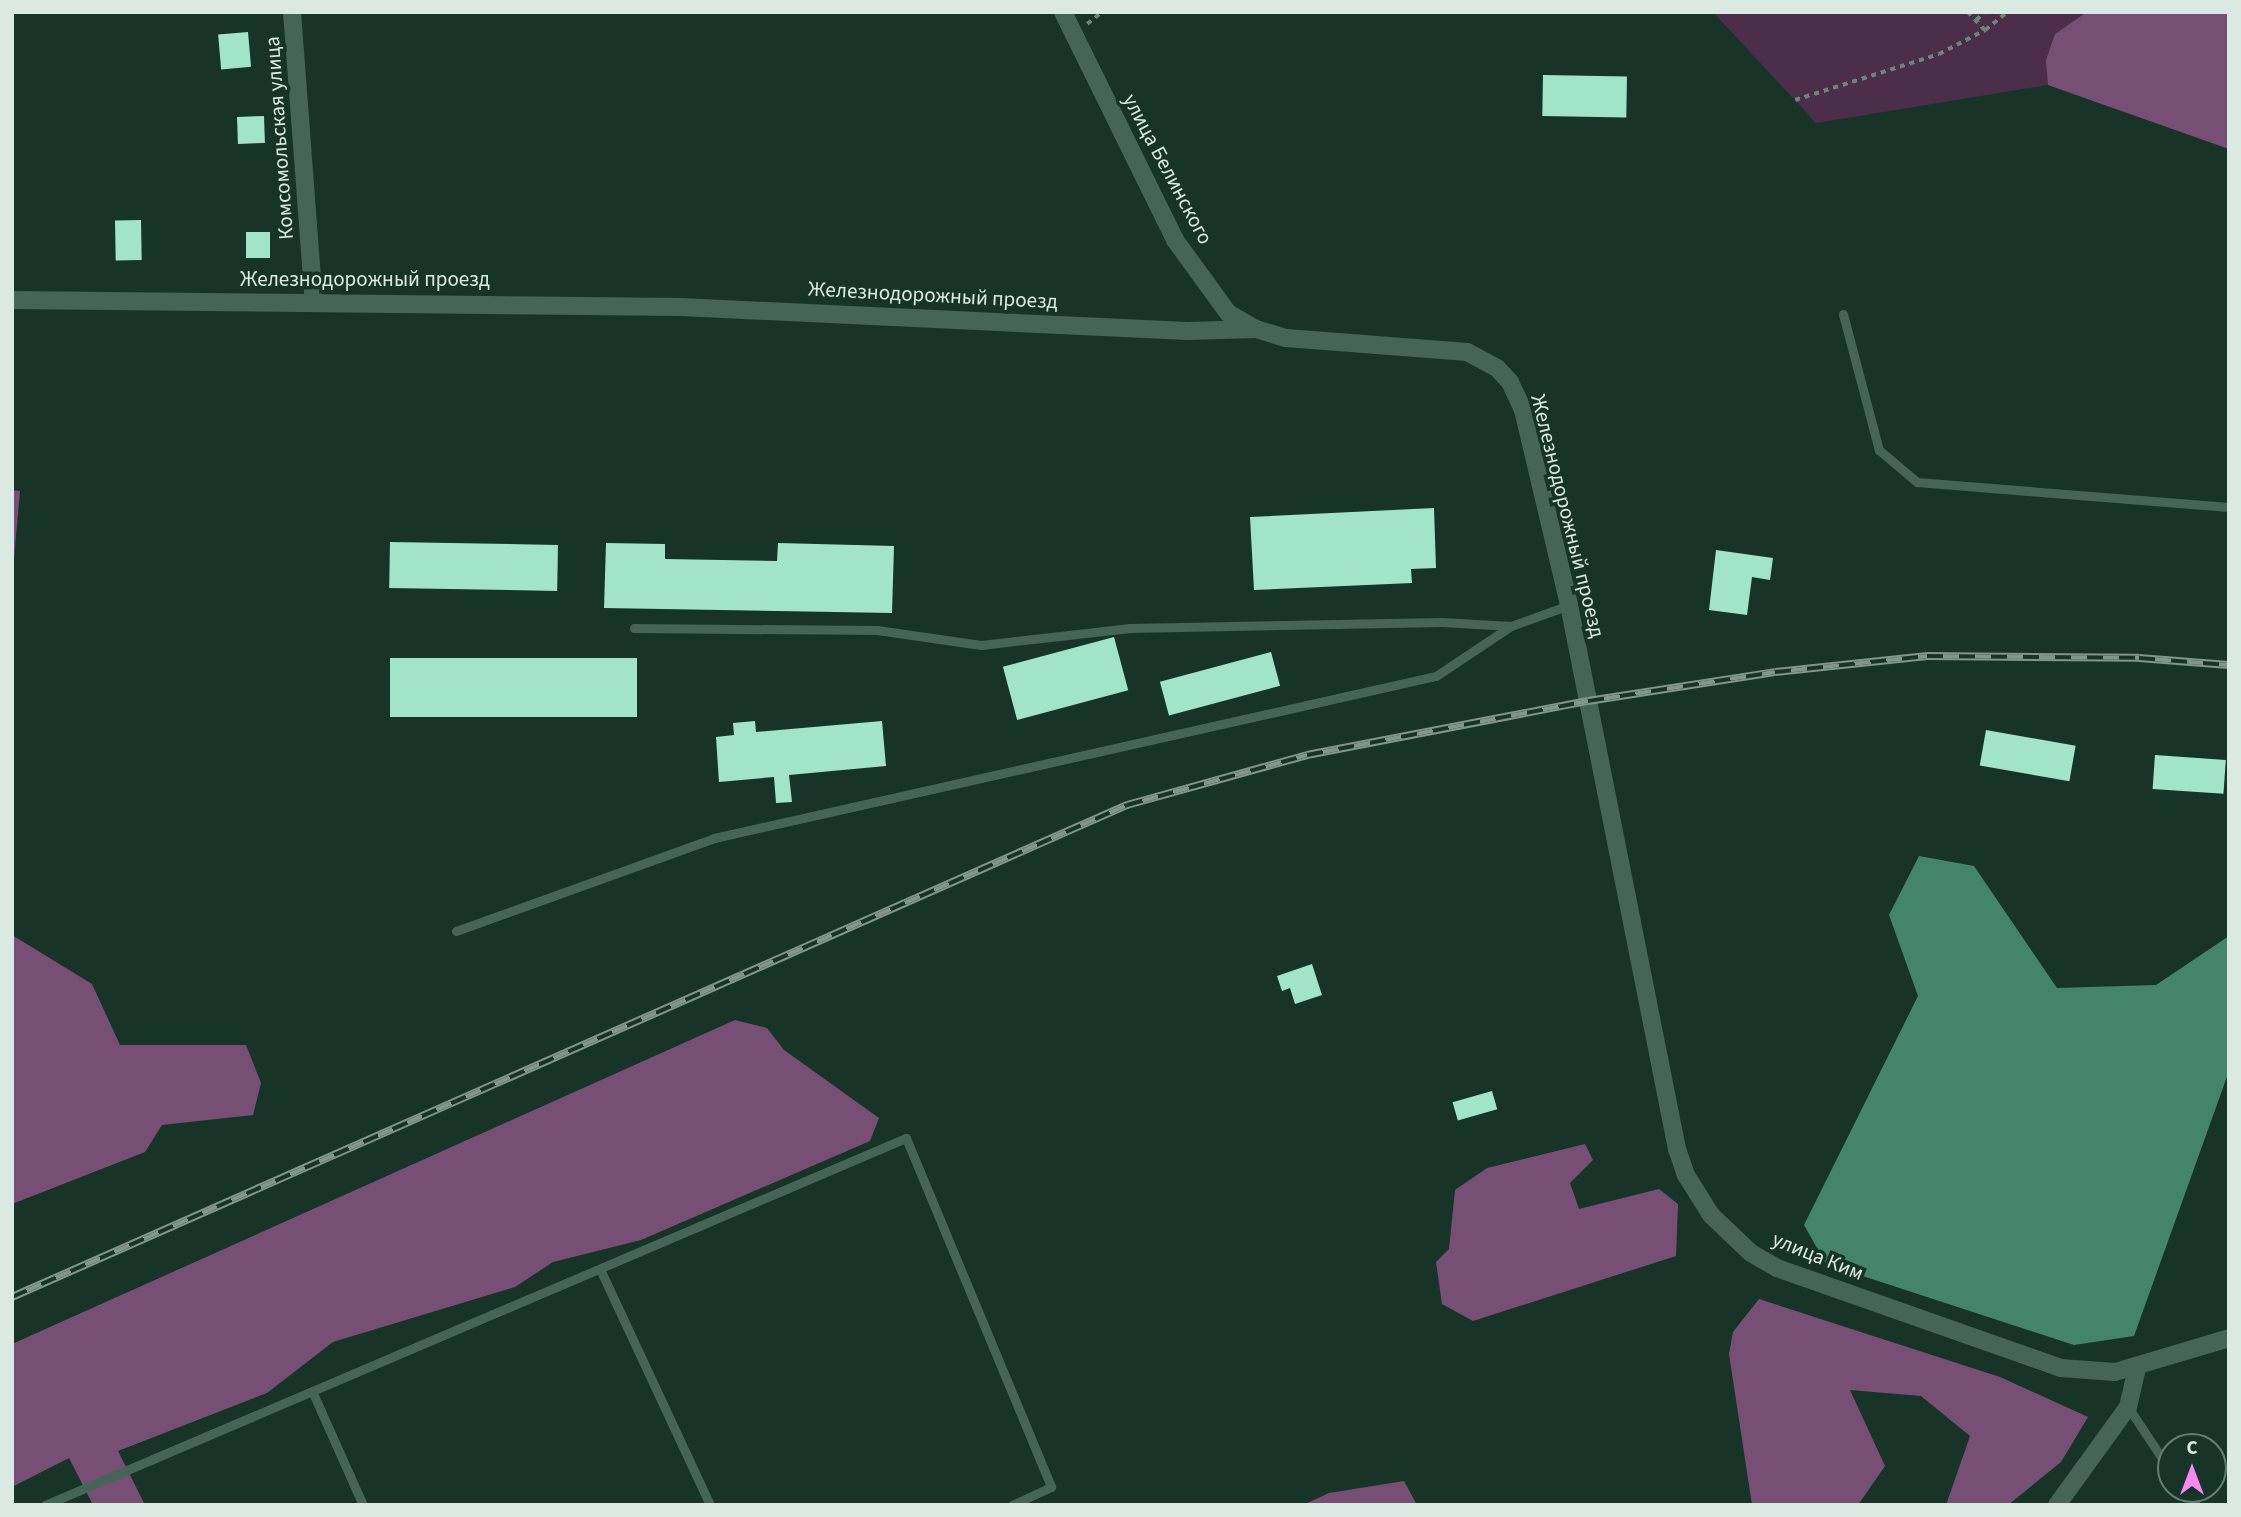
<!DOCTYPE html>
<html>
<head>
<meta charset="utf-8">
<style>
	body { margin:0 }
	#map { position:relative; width:2241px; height:1517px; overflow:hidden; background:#183429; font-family:"Source Sans 3",sans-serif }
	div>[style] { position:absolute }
	.green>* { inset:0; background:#4c2e4b }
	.forest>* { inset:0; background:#774f75 }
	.water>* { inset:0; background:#44846c }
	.building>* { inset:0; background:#a2e4c9; transform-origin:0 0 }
	.path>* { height:3.5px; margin-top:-1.75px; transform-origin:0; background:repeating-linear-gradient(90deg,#6d847b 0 5px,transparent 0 10px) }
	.lane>* { height:9px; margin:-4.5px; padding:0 4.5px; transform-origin:4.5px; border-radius:4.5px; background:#476458 }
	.street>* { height:18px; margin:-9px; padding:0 9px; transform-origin:9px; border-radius:9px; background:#476458 }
	.rail>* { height:8px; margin-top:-4px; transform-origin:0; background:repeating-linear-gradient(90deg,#183429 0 16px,#81968d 0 32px); box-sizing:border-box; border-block:2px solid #81968d }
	span { translate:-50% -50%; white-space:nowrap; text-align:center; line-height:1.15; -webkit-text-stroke:7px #183429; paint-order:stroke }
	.street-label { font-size:21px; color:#daeae3 }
	.frame { position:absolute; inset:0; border:14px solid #daeae3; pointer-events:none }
	.north { position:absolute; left:2157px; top:1433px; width:70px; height:70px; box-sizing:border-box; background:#183429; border:2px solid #667d73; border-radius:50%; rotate:0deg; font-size:19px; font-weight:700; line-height:28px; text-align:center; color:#daeae3 }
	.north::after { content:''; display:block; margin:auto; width:24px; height:32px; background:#f489f0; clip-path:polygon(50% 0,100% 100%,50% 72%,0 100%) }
</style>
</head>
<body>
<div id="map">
	<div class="green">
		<i style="clip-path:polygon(1713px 12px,2229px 12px,2229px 149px,2048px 85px,1816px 123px)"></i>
	</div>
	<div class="forest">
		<i style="clip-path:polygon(2087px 12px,2229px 12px,2229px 149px,2048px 85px,2046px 60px,2055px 34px)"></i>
		<i style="clip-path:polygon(12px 490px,20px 491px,12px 581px)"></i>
		<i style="clip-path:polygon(12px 935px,92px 984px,120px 1045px,246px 1045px,261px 1083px,253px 1115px,162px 1125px,145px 1152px,12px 1204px)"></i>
		<i style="clip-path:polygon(735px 1020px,767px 1028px,784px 1050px,879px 1118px,870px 1141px,641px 1240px,553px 1262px,515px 1287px,333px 1342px,267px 1393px,118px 1451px,145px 1505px,93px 1505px,69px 1458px,12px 1487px,12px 1344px)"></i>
		<i style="clip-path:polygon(1585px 1144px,1593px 1160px,1570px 1183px,1579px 1209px,1659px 1189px,1678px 1204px,1676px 1256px,1473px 1321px,1442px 1304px,1436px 1262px,1449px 1249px,1455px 1190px,1487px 1168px)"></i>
		<i style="clip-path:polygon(1759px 1299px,2000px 1377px,2088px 1417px,2061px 1462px,2008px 1505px,1946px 1505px,1970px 1436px,1921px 1396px,1850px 1390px,1885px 1466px,1858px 1505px,1752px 1505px,1729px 1354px,1733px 1332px)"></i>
		<i style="clip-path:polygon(1404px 1481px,1417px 1505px,1303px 1505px,1329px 1493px)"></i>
	</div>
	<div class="water">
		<i style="clip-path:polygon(1919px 856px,1974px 866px,2057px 988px,2156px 985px,2229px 936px,2229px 1071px,2134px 1336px,2074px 1345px,1826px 1264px,1804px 1225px,1918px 996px,1889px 915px)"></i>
	</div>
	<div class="building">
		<i style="left:248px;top:32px;width:35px;height:30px;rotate:85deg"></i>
		<i style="left:1543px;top:75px;width:84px;height:41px;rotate:1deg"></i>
		<i style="left:264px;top:116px;width:27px;height:27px;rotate:88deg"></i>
		<i style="left:141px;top:220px;width:40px;height:26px;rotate:89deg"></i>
		<i style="left:246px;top:232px;width:24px;height:26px"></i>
		<i style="clip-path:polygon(1434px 508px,1436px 568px,1411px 569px,1412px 583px,1254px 590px,1250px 517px)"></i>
		<i style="left:390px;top:542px;width:168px;height:46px;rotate:1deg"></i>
		<i style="clip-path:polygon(606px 543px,665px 544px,665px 559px,777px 561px,778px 543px,894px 546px,892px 613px,604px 608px)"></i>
		<i style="clip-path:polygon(1716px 550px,1773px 558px,1770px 580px,1752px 577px,1747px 615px,1709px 610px)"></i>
		<i style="left:1114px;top:637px;width:55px;height:115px;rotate:75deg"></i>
		<i style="left:1271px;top:652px;width:35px;height:115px;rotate:75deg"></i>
		<i style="left:390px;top:658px;width:247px;height:59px"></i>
		<i style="clip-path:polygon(755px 721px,756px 732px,882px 721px,886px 766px,789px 775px,792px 802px,776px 803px,774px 777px,719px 782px,716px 737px,734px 735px,733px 723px)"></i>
		<i style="left:1986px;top:730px;width:91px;height:36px;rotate:10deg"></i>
		<i style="left:2155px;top:755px;width:71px;height:34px;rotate:4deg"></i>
		<i style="clip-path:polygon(1312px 964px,1322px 995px,1295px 1004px,1290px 988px,1282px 991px,1277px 976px)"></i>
		<i style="left:1492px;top:1091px;width:19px;height:41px;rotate:74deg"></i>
	</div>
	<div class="path">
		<i style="left:1968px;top:12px;width:25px;rotate:47deg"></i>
		<i style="left:1976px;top:20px;width:12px;rotate:-42deg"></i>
		<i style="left:1087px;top:24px;width:19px;rotate:-39deg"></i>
		<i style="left:1795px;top:100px;width:151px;rotate:-17.7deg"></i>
		<i style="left:1939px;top:54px;width:52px;rotate:-27.6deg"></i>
		<i style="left:1985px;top:30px;width:28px;rotate:-39deg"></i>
	</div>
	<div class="lane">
		<i style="left:1843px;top:314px;width:141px;rotate:75.2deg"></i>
		<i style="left:1879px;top:450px;width:50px;rotate:40.1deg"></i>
		<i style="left:1917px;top:482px;width:313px;rotate:4.6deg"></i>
		<i style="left:634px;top:628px;width:243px;rotate:0.5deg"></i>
		<i style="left:877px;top:630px;width:105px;rotate:8.2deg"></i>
		<i style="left:981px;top:645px;width:150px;rotate:-6.5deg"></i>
		<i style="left:1130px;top:628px;width:312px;rotate:-1.1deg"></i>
		<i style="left:1442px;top:622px;width:69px;rotate:3.3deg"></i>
		<i style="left:456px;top:931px;width:274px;rotate:-19.8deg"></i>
		<i style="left:714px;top:838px;width:740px;rotate:-12.65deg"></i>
		<i style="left:1436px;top:676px;width:90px;rotate:-33.7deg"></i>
		<i style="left:1511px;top:626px;width:62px;rotate:-19.9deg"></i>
		<i style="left:600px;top:1269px;width:260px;rotate:65deg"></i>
		<i style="left:312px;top:1391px;width:125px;rotate:65.9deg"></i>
		<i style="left:2128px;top:1407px;width:78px;rotate:56.5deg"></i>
		<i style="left:2184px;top:1489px;width:20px;rotate:53deg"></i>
		<i style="left:45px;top:1505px;width:936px;rotate:-23.09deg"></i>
		<i style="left:906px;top:1138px;width:378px;rotate:67.4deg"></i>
		<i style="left:1051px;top:1487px;width:43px;rotate:155.2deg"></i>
	</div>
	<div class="street">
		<i style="left:292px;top:12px;width:292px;rotate:85.7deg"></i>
		<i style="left:1063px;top:12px;width:254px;rotate:63.8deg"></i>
		<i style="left:1175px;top:240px;width:90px;rotate:54deg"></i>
		<i style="left:1228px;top:313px;width:32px;rotate:30deg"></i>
		<i style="left:12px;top:300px;width:669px;rotate:0.6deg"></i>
		<i style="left:681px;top:307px;width:507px;rotate:2.72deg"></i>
		<i style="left:1187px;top:331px;width:69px;rotate:-1.7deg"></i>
		<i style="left:1256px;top:329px;width:31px;rotate:17deg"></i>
		<i style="left:1286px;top:338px;width:182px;rotate:4.4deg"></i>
		<i style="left:1467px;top:352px;width:34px;rotate:28deg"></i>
		<i style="left:1497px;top:368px;width:19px;rotate:47deg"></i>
		<i style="left:1510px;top:382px;width:31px;rotate:65deg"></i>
		<i style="left:1523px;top:410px;width:200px;rotate:76.7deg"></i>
		<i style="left:1569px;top:605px;width:555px;rotate:78.77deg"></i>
		<i style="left:1677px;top:1149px;width:28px;rotate:71deg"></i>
		<i style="left:1686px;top:1175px;width:47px;rotate:58deg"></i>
		<i style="left:1711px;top:1215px;width:55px;rotate:43.5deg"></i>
		<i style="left:1751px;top:1253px;width:30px;rotate:30deg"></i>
		<i style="left:1777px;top:1268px;width:301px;rotate:19.4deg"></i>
		<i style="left:2061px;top:1368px;width:54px;rotate:4.2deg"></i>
		<i style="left:2115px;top:1372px;width:119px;rotate:-16.6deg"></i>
		<i style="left:2057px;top:1505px;width:121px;rotate:-54.1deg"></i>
		<i style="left:2128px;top:1407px;width:40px;rotate:-77deg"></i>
	</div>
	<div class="rail">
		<i style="left:12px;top:1297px;width:1219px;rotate:-23.81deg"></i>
		<i style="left:1127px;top:805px;width:187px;rotate:-15.5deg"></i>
		<i style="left:1307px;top:755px;width:286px;rotate:-10.9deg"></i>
		<i style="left:1588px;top:701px;width:189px;rotate:-8.8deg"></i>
		<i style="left:1775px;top:672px;width:153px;rotate:-6deg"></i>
		<i style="left:1927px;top:656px;width:212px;rotate:0.5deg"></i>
		<i style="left:2139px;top:658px;width:90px;rotate:4.4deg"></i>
	</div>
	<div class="street-label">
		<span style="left:279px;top:138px;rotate:-94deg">Комсомольская улица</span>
		<span style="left:1168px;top:169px;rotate:62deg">улица Белинского</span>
		<span style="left:365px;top:279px">Железнодорожный проезд</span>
		<span style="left:933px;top:295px;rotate:3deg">Железнодорожный проезд</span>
		<span style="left:1568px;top:516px;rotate:76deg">Железнодорожный проезд</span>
		<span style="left:1818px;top:1256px;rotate:22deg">улица Ким</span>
	</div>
	<div class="frame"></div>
	<div class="north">С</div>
</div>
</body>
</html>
